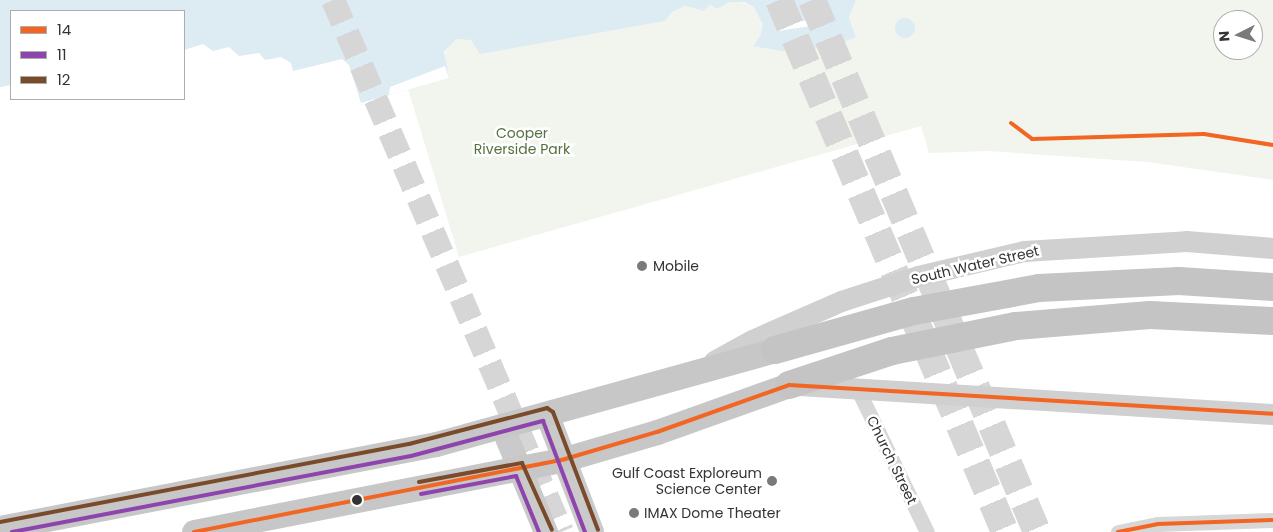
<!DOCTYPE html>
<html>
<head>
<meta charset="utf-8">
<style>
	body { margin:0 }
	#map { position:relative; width:1273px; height:532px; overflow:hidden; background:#fff; font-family:Poppins,sans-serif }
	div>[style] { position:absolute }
	.green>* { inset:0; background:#f1f5ed }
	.water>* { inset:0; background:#ddebf3 }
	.round { border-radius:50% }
	.pier>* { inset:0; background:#fff; transform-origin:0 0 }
	.primary-tunnel>* { height:24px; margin-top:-12px; transform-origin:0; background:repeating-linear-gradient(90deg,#d6d6d6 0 24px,transparent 0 36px) }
	.motorway-tunnel>* { height:28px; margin-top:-14px; transform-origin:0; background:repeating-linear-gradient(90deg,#d6d6d6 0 28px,transparent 0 42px) }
	.minor>* { height:15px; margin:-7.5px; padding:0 7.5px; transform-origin:7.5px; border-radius:7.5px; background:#d7d7d7 }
	.secondary>* { height:21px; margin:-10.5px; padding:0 10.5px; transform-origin:10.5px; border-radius:10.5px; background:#d0d0d0 }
	.primary>* { height:24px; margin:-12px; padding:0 12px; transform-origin:12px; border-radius:12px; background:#cacaca }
	.trunk>* { height:25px; margin:-12.5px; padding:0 12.5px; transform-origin:12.5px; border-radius:12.5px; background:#c7c7c7 }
	.motorway>* { height:28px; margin:-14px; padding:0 14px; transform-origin:14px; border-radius:14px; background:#c4c4c4 }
	.bus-1>* { height:4px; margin:-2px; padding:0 2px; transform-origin:2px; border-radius:2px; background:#f26522 }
	.bus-2>* { height:4px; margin:-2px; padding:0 2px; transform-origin:2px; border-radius:2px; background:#8e44ad }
	.bus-3>* { height:4px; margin:-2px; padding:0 2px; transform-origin:2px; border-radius:2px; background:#7a4b2a }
	.dots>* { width:14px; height:14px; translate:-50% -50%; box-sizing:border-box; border:2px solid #fff; border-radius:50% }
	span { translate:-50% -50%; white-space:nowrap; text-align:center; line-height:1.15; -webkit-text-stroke:5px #fff; paint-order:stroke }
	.park-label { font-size:14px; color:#56703f }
	.street-label { font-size:14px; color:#333 }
	.poi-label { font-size:14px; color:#333 }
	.left { translate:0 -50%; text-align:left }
	.right { translate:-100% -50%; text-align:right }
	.legend { position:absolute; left:10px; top:10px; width:175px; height:90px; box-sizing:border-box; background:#fff; border:1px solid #adadad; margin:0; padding:6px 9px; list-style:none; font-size:15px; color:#333 }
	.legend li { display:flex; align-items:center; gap:10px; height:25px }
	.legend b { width:25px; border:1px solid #adadad }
	.north { position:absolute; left:1213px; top:10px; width:50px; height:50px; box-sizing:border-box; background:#fff; border:1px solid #adadad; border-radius:50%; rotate:265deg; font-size:14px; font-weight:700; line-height:20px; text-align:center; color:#333 }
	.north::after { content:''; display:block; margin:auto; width:18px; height:22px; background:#7a7a7a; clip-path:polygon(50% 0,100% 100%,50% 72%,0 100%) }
</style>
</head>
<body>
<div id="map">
	<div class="green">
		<i style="clip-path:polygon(evenodd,856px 0,1273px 0,1273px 180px,1147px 162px,989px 151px,929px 153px,921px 126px,459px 257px,408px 89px,449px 78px,443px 58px,451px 41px,460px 38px,471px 40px,481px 53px,665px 21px,672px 12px,685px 6px,704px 11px,710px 5px,717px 9px,729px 2px,739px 1px,754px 7px,761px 18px,761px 34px,753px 45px,781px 51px,828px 48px,856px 36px,849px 18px,856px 0,1223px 20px,1253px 20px,1253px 50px,1223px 50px,1223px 20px)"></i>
	</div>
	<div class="water">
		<i style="clip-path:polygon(0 0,856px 0,849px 18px,856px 37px,829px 48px,781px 51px,753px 46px,761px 34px,762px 23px,754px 7px,744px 2px,729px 2px,717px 9px,710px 5px,704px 11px,685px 6px,672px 12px,665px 21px,480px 54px,471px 40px,456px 39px,444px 52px,449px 78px,361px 103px,349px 65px,342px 59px,293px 71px,291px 63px,281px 57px,265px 60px,259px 53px,239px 56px,229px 47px,213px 51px,203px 44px,184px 50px,184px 11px,11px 11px,11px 85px,0 87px)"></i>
		<i class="round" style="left:895px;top:18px;width:20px;height:20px"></i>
	</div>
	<div class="pier">
		<i style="left:828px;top:17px;width:6px;height:51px;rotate:81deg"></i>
		<i style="clip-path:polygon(445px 66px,449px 78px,389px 95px,390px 87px)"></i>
	</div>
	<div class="primary-tunnel">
		<i style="left:333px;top:0;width:579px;rotate:66.71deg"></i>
	</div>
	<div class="motorway-tunnel">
		<i style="left:779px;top:0;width:578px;rotate:66.98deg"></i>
		<i style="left:812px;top:0;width:578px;rotate:67.07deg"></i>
	</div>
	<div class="minor">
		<i style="left:857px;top:388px;width:160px;rotate:64.1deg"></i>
		<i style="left:1118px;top:532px;width:41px;rotate:-11.3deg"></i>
		<i style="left:1158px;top:524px;width:115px;rotate:-2deg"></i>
	</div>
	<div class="secondary">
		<i style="left:714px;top:361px;width:43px;rotate:-28.9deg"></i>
		<i style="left:752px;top:340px;width:97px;rotate:-23.7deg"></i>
		<i style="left:841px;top:301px;width:81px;rotate:-18deg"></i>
		<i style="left:918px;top:276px;width:109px;rotate:-13.3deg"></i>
		<i style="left:1024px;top:251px;width:162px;rotate:-3.5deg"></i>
		<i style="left:1186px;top:241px;width:87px;rotate:4.6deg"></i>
		<i style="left:799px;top:385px;width:475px;rotate:3.5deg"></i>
	</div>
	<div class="primary">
		<i style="left:547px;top:414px;width:126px;rotate:69.1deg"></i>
		<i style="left:502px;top:426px;width:115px;rotate:67.5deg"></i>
	</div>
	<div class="trunk">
		<i style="left:0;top:528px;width:444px;rotate:-10.9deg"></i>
		<i style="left:436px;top:444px;width:352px;rotate:-15.5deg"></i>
		<i style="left:194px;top:532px;width:378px;rotate:-11.1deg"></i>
		<i style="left:565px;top:459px;width:96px;rotate:-16.4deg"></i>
		<i style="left:657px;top:432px;width:140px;rotate:-19.6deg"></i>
	</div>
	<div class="motorway">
		<i style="left:775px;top:350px;width:144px;rotate:-15.7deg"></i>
		<i style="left:914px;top:311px;width:127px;rotate:-10.4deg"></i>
		<i style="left:1039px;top:288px;width:140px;rotate:-2.9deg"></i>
		<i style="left:1179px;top:281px;width:94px;rotate:3.7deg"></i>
		<i style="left:789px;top:385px;width:108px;rotate:-18.3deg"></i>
		<i style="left:892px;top:351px;width:126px;rotate:-11.4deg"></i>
		<i style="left:1016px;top:326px;width:134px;rotate:-4.7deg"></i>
		<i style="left:1150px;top:315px;width:123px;rotate:2.8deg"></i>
	</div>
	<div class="bus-1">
		<i style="left:1011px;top:123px;width:26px;rotate:37deg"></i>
		<i style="left:1032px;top:139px;width:172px;rotate:-1.7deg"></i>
		<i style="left:1204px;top:134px;width:70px;rotate:9.1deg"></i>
		<i style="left:194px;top:532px;width:378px;rotate:-11.1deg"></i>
		<i style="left:565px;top:459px;width:96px;rotate:-16.4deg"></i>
		<i style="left:657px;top:432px;width:140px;rotate:-19.6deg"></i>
		<i style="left:789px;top:385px;width:485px;rotate:3.4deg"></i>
		<i style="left:1118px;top:532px;width:41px;rotate:-11.3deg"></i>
		<i style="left:1158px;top:524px;width:115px;rotate:-2deg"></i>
	</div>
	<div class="bus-2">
		<i style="left:421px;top:494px;width:97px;rotate:-10.7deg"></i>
		<i style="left:516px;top:476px;width:61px;rotate:67.7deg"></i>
		<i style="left:12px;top:532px;width:406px;rotate:-10.8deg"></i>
		<i style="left:411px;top:456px;width:137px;rotate:-14.9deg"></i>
		<i style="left:543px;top:421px;width:119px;rotate:69.3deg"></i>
	</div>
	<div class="bus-3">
		<i style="left:419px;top:482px;width:105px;rotate:-10.5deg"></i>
		<i style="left:522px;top:463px;width:73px;rotate:65.9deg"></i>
		<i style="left:0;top:522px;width:416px;rotate:-10.8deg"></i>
		<i style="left:409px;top:444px;width:143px;rotate:-14.6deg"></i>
		<i style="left:547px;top:408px;width:7px;rotate:34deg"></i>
		<i style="left:553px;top:412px;width:126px;rotate:69.1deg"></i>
	</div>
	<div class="dots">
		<i style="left:642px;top:266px;background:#7a7a7a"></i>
		<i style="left:772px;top:481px;background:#7a7a7a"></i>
		<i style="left:357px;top:500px;background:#333"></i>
		<i style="left:634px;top:513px;background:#7a7a7a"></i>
	</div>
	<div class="park-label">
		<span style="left:522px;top:141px">Cooper<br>Riverside Park</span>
	</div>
	<div class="street-label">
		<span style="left:975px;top:265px;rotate:-13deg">South Water Street</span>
		<span style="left:892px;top:460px;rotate:64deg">Church Street</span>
	</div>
	<div class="poi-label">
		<span class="left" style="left:653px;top:266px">Mobile</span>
		<span class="right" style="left:762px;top:481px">Gulf Coast Exploreum<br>Science Center</span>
		<span class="left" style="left:644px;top:513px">IMAX Dome Theater</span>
	</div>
	<ul class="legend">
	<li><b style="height:6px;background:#f26522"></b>14</li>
	<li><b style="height:6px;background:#8e44ad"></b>11</li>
	<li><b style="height:6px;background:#7a4b2a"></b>12</li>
	</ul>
	<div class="north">N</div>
</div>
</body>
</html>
